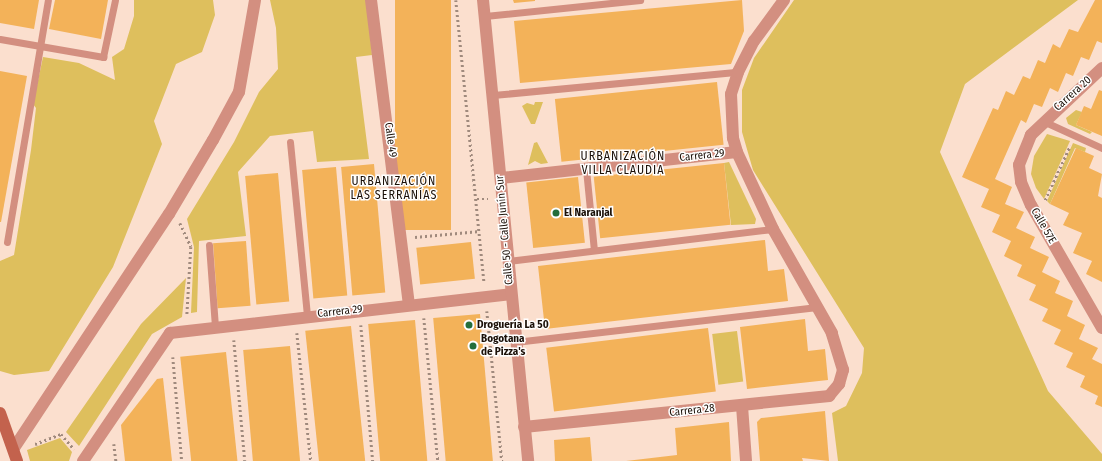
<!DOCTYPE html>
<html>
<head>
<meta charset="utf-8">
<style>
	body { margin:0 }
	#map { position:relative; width:1102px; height:461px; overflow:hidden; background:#fbdfce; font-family:"Fira Sans Condensed",sans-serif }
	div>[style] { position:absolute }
	.green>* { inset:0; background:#debf5d; transform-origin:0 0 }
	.building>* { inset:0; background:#f3b259; transform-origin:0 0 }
	.path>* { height:2.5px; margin-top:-1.25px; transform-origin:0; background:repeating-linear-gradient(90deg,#a08a7d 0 2px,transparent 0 5px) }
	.service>* { height:7px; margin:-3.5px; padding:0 3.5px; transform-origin:3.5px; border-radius:3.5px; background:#d38f80 }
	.minor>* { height:12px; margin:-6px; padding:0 6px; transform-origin:6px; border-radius:6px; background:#d38f80 }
	.tertiary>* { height:12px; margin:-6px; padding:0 6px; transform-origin:6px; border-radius:6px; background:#d38f80 }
	.secondary>* { height:12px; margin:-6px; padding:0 6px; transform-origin:6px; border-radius:6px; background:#c3624d }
	.dots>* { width:11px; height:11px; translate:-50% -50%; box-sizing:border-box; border:2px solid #fff; border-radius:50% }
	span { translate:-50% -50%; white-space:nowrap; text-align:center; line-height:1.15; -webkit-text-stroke:3px #fff; paint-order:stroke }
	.street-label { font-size:11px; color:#1b1008 }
	.poi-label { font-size:11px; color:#1b1008; font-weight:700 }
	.left { translate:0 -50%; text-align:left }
	.neighbourhood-label { font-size:12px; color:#1b1008; letter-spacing:1px }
</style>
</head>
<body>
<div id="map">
	<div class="green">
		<i style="clip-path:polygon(134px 0,213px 0,215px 15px,202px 52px,176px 64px,154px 121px,162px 144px,113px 267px,49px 371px,14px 375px,0 371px,0 261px,14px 255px,31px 150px,36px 108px,33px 104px,43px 57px,79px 63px,115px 80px,112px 57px,124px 49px,134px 16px)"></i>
		<i style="clip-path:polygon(270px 0,367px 0,372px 55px,356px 57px,369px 159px,317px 162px,313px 131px,270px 136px,238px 172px,246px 236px,199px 241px,197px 312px,191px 313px,194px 247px,187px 219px,234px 142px,259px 92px,278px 69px,276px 28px)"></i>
		<i style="clip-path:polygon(794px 0,1078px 0,965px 84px,940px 152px,1048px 391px,1102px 454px,1102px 461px,838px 461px,832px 413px,846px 406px,862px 373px,864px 348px,753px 170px,742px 132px,742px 90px,754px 58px)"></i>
		<i style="clip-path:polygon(535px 102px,543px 102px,535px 124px,531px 124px,522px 106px,527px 103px,534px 105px)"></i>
		<i style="clip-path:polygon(1076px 110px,1082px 112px,1076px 125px,1092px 132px,1090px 134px,1068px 124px,1066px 118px)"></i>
		<i style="clip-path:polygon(1047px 134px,1070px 141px,1044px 199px,1036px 188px,1031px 174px,1034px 156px)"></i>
		<i style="clip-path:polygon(537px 142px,548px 163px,541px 164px,535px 161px,528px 165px,534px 143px)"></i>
		<i style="clip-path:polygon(1073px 143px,1086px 148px,1085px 152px,1075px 148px,1050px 204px,1047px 201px)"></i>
		<i style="clip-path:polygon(729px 162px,756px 219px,755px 224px,731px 225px,724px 163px)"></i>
		<i style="clip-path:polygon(186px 278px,182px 317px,152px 334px,79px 446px,66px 432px,141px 324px)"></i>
		<i style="left:737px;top:331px;width:51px;height:25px;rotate:83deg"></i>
		<i style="clip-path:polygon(60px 438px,72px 452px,69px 461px,30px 461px,27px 450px)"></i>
	</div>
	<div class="building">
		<i style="clip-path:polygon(0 0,39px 0,34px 29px,0 23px)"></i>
		<i style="clip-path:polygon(55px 0,108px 0,101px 39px,49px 29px)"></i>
		<i style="left:395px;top:0;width:56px;height:230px"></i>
		<i style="clip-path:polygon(513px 0,535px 0,535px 1px,514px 3px)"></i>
		<i style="clip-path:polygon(742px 0,744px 31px,731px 64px,520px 83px,514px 21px)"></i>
		<i style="clip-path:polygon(1095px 0,1102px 0,1102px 43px,1097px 41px,1089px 60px,1081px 57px,1073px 76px,1066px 73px,1058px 92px,1050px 88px,1042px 107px,1034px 104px,1026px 123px,1021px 120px,995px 179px,1012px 187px,1005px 204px,1024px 212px,1016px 228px,1035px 237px,1030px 248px,1049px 257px,1042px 272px,1060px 281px,1055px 293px,1073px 301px,1067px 316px,1085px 325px,1079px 339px,1098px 348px,1092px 359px,1102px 364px,1102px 407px,1095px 404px,1098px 396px,1080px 387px,1085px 376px,1066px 367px,1073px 353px,1054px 344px,1061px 330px,1042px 321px,1048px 309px,1029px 300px,1036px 285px,1017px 276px,1022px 265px,1004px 256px,1011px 241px,992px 232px,1000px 215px,981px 207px,989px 189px,962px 177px,993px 108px,998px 110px,1006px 91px,1014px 95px,1023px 76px,1030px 79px,1038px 60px,1045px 63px,1053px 44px,1060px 48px,1069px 29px,1078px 32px)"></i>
		<i style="clip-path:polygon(0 71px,27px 76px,1px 222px,0 222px)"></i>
		<i style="left:717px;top:82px;width:63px;height:163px;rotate:84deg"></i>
		<i style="clip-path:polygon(1099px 90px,1102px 91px,1102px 136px,1076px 125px,1084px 106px,1091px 109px)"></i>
		<i style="clip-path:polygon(1076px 148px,1094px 156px,1089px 168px,1102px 174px,1098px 196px,1102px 198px,1102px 282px,1086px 274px,1092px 261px,1073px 253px,1082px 233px,1063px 225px,1069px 213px,1050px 204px)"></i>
		<i style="left:724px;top:163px;width:62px;height:131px;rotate:84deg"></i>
		<i style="left:374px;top:164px;width:129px;height:33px;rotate:85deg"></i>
		<i style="left:336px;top:167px;width:129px;height:34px;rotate:85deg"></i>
		<i style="left:278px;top:173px;width:129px;height:33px;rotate:85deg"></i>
		<i style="left:578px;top:177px;width:66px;height:52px;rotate:84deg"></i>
		<i style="clip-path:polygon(765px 240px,768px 271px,784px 269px,788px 301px,545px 329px,538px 266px)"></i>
		<i style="left:246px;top:241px;width:65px;height:33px;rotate:86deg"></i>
		<i style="left:471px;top:242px;width:37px;height:55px;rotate:84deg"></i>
		<i style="left:480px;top:314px;width:148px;height:47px;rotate:85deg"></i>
		<i style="clip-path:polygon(805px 319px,808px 351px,825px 349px,828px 380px,747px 389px,740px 327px)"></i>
		<i style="left:415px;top:320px;width:142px;height:47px;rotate:85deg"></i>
		<i style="left:351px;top:326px;width:136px;height:46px;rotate:84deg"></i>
		<i style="left:708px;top:328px;width:64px;height:163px;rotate:83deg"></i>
		<i style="left:290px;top:346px;width:116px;height:47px;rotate:85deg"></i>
		<i style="left:226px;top:352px;width:110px;height:46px;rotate:84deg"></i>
		<i style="clip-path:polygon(163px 378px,172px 461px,125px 461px,121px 425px,157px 379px)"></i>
		<i style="clip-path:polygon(825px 411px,829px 461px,802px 458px,803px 461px,760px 461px,757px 422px,761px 418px)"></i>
		<i style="clip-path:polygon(729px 422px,731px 461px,626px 461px,677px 455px,675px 428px)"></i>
		<i style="clip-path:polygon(590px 437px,592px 461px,555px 461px,554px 440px)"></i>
	</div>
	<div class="path">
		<i style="left:456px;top:0;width:283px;rotate:84.3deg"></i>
		<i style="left:477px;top:199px;width:11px"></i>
		<i style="left:1045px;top:200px;width:60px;rotate:-65.2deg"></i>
		<i style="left:180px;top:223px;width:26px;rotate:65deg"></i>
		<i style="left:191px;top:247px;width:69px;rotate:93.3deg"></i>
		<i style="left:415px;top:237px;width:65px;rotate:-5.3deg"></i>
		<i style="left:487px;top:311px;width:151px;rotate:84.3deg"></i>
		<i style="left:424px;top:318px;width:144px;rotate:84.4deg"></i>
		<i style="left:361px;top:325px;width:137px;rotate:85deg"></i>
		<i style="left:297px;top:333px;width:129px;rotate:83.8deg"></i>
		<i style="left:234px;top:340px;width:121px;rotate:84.8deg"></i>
		<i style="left:173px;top:357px;width:104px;rotate:85.1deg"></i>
		<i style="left:35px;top:444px;width:28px;rotate:-21deg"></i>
		<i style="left:61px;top:434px;width:20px;rotate:49deg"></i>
		<i style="left:114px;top:444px;width:17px;rotate:83deg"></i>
	</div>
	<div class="service">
		<i style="left:485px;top:16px;width:156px;rotate:-5.9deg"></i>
		<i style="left:0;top:39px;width:105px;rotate:9.9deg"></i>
		<i style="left:103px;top:57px;width:58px;rotate:-78.1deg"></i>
		<i style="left:493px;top:95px;width:246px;rotate:-5.4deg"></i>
		<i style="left:1043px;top:121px;width:65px;rotate:24.6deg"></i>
		<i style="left:290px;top:142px;width:175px;rotate:84.4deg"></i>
		<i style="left:586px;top:169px;width:81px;rotate:84.4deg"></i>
		<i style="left:7px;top:242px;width:245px;rotate:-80.4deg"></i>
		<i style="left:209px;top:245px;width:81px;rotate:85.8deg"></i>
		<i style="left:508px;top:261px;width:267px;rotate:-6.9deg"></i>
		<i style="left:515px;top:342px;width:304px;rotate:-6.6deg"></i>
	</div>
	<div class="minor">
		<i style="left:371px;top:0;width:307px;rotate:82.9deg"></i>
		<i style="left:1102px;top:68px;width:98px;rotate:136.7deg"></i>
		<i style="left:1031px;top:135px;width:32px;rotate:112deg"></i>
		<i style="left:1019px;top:165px;width:17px;rotate:83deg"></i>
		<i style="left:1021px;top:182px;width:25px;rotate:67deg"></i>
		<i style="left:1031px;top:205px;width:142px;rotate:60deg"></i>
		<i style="left:501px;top:178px;width:237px;rotate:-6.3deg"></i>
		<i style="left:742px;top:406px;width:55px;rotate:85.8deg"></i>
		<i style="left:524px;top:427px;width:307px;rotate:-5.8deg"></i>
		<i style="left:829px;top:396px;width:16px;rotate:-50deg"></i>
		<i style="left:839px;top:384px;width:15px;rotate:-74deg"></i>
		<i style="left:843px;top:370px;width:39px;rotate:-107deg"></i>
		<i style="left:832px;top:333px;width:120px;rotate:-119.6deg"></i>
		<i style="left:773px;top:229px;width:85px;rotate:-115.1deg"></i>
		<i style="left:737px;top:152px;width:15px;rotate:-106deg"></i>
		<i style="left:733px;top:138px;width:44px;rotate:-92.6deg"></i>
		<i style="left:731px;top:94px;width:23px;rotate:-72deg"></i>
		<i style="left:738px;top:72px;width:35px;rotate:-63deg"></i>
		<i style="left:754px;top:41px;width:51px;rotate:-53.8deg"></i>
		<i style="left:14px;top:448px;width:281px;rotate:-56.5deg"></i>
		<i style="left:169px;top:214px;width:86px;rotate:-59.3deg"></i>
		<i style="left:213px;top:140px;width:55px;rotate:-61.6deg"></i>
		<i style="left:239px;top:92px;width:93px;rotate:-80.1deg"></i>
		<i style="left:83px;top:461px;width:155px;rotate:-55.8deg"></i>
		<i style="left:170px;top:333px;width:343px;rotate:-6.5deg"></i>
	</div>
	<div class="tertiary">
		<i style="left:483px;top:0;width:463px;rotate:84.4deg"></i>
	</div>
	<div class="secondary">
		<i style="left:0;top:413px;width:51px;rotate:70.5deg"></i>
	</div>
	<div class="dots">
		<i style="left:556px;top:213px;background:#246e3b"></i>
		<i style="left:469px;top:325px;background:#246e3b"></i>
		<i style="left:473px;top:346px;background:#246e3b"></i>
	</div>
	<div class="street-label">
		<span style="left:1073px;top:94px;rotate:-42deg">Carrera 20</span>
		<span style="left:390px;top:140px;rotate:82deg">Calle 49</span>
		<span style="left:702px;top:156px;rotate:-6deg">Carrera 29</span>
		<span style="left:1043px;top:226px;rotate:60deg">Calle 57E</span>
		<span style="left:505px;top:230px;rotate:-95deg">Calle 50 - Calle Junín Sur</span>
		<span style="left:340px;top:312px;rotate:-6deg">Carrera 29</span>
		<span style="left:692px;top:411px;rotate:-6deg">Carrera 28</span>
	</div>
	<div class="poi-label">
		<span class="left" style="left:564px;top:213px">El Naranjal</span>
		<span class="left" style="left:477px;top:325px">Droguería La 50</span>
		<span class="left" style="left:481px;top:346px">Bogotana<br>de Pizza's</span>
	</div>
	<div class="neighbourhood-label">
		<span style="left:623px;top:164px">URBANIZACIÓN<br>VILLA CLAUDIA</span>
		<span style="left:394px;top:189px">URBANIZACIÓN<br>LAS SERRANÍAS</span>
	</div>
</div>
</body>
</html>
